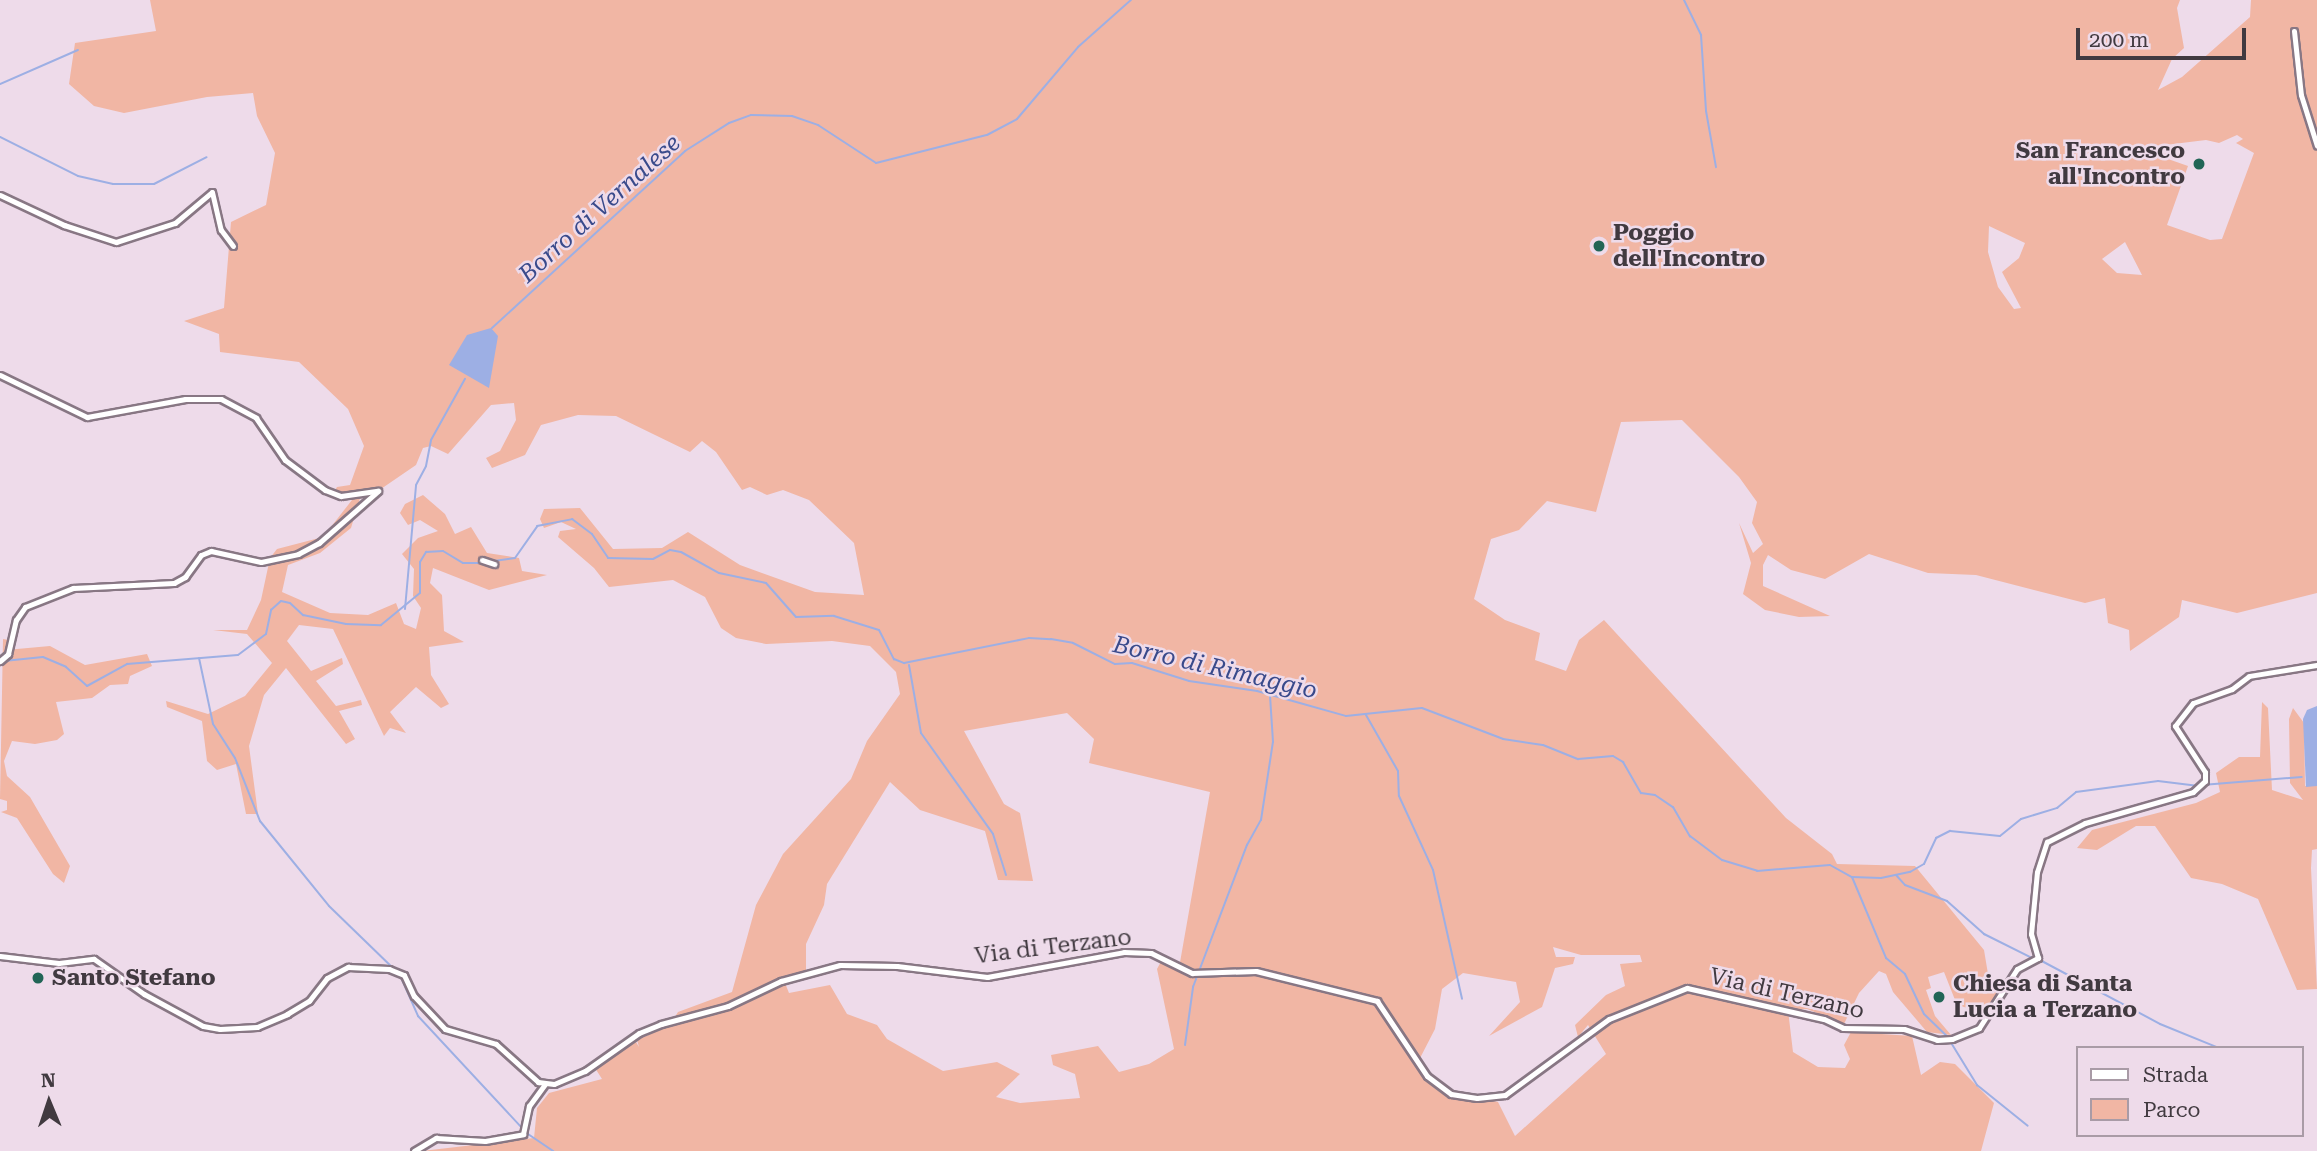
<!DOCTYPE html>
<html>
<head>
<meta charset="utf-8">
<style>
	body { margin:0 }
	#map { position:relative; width:2317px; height:1151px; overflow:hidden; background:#eedbea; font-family:"Roboto Serif",serif }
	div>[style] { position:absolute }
	.green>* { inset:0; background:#f1b6a4 }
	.water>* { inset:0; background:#9dafe4 }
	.stream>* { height:2px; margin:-1px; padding:0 1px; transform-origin:1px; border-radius:1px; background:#9dafe4 }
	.roads { filter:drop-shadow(2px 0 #887784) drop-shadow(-2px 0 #887784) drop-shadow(0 2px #887784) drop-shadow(0 -2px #887784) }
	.street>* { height:5px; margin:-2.5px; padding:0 2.5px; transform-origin:2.5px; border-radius:2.5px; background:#fff }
	.dots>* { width:19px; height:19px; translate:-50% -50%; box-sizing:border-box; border:4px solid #eedbea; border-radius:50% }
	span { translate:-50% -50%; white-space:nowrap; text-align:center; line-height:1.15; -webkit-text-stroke:5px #eedbea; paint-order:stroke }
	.poi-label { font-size:23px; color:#413a40; font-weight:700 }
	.right { translate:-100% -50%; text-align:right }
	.left { translate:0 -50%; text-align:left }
	.street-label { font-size:23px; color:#413a40 }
	.water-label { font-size:24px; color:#394a8b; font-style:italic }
	.legend { position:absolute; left:2076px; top:1046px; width:228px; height:91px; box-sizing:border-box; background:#eedbea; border:2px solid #a99ba6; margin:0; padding:9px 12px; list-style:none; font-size:21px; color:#413a40 }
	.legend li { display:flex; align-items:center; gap:14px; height:35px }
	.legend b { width:35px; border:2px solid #a99ba6 }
	.north { position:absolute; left:14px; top:1067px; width:70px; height:70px; -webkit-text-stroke:5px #eedbea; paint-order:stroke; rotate:358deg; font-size:19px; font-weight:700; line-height:28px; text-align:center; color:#413a40 }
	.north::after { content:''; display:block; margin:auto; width:24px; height:32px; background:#413a40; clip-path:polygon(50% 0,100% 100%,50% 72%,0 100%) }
	.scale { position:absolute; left:2076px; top:28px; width:170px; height:32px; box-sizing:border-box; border:4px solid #413a40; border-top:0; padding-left:9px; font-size:21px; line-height:24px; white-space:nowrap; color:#413a40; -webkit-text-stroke:5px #eedbea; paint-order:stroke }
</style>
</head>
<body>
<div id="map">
	<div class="green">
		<i style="clip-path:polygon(evenodd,150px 0,2180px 0,2177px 8px,2184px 48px,2172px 59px,2158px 90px,2182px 77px,2250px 17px,2251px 0,2317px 0,2317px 593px,2237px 613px,2182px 600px,2179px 617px,2130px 651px,2129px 630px,2108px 623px,2105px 598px,2085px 603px,1976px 575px,1928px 573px,1869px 554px,1825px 579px,1791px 570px,1768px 555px,1763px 565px,1763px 586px,1830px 616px,1799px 617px,1765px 610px,1743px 594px,1751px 563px,1739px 523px,1753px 553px,1763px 544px,1752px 523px,1757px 502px,1739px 477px,1682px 420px,1621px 422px,1596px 512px,1547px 501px,1519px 530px,1491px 539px,1474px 599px,1505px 620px,1540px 633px,1535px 660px,1566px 671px,1579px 640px,1604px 620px,1786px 818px,1832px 854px,1837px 864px,1915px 866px,1984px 950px,1990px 986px,1997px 992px,1985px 1013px,1957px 1005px,1944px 972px,1928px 977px,1931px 988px,1926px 990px,1935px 1016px,1951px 1035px,1927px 1032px,1893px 992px,1886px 974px,1879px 971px,1859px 993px,1844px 1024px,1807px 1009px,1788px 1010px,1793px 1052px,1818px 1067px,1845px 1068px,1850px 1059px,1844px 1045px,1851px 1032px,1912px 1036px,1921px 1075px,1940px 1062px,1955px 1064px,1994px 1103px,1981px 1151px,422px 1151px,534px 1138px,537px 1108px,549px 1093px,602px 1079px,595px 1068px,636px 1042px,639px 1047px,637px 1040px,670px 1025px,678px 1012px,732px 992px,756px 905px,783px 854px,851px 779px,867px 741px,900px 694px,896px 672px,870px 646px,832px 641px,766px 644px,736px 638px,721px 628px,705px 597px,673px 580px,609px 587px,594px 568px,558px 537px,560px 531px,576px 529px,561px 522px,544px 528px,540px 519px,544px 509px,580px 508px,613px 549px,662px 548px,688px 532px,740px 565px,815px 592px,864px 595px,854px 543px,809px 500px,783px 490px,767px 495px,750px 487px,742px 490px,716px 452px,702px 441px,690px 452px,616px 416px,578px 415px,541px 425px,525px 455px,492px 468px,486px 458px,500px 451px,516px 420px,514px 403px,491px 405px,448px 454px,431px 446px,423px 448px,416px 465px,378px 491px,361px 495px,351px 528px,320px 553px,288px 565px,282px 592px,330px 613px,368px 615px,396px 603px,404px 624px,416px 629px,421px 608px,413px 596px,414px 569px,402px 554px,418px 538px,438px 531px,420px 520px,408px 525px,400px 513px,405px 504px,423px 495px,445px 514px,455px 534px,471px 527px,487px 553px,519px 558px,522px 571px,547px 575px,489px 590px,433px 568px,430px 583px,442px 595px,444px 631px,464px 642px,429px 647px,431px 675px,449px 704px,441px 708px,416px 687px,390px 712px,406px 733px,390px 728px,384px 736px,333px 629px,299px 625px,287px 641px,311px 671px,342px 658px,343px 664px,316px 681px,336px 706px,361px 700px,362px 705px,339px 711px,355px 739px,346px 744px,286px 668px,264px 695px,249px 746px,258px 814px,246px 814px,236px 764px,217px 770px,207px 761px,202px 721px,167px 707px,166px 701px,208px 714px,245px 696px,272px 663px,247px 634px,213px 630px,247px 630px,261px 600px,270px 558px,277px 549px,323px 537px,352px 500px,331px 497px,337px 487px,350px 485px,364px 446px,348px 409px,299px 362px,220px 352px,219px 334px,184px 321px,224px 308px,231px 222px,266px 205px,275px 153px,257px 116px,253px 93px,207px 97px,124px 113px,94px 106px,69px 84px,75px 43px,156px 31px,150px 0,2237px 135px,2243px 139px,2236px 143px,2254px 153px,2222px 239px,2210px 240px,2167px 225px,2188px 166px,2168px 159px,2165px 145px,2206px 140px,2219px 143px,2237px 135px,150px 0,1989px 226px,2025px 243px,2019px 258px,2002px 272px,2021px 308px,2014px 309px,1998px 287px,1988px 252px,1989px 226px,150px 0,2125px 242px,2142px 275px,2117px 273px,2102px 259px,2125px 242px,150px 0,1067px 713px,1094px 739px,1089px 763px,1210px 792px,1179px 968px,1164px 956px,1157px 969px,1174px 1049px,1149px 1064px,1119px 1072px,1098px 1046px,1051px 1055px,1053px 1065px,1075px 1074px,1080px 1098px,1020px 1103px,996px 1097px,1020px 1074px,997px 1062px,943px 1071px,887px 1039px,877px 1025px,847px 1014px,830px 985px,789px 993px,783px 978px,806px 973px,806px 944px,824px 905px,827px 884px,890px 782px,920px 810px,985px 831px,998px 880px,1033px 881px,1020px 813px,1004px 804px,964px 731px,1067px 713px,150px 0,1553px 947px,1581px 955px,1640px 955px,1642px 962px,1620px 964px,1625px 986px,1606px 995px,1575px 1025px,1578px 1037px,1588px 1025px,1606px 1054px,1515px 1136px,1498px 1102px,1449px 1092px,1418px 1062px,1435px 1029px,1442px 989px,1463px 973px,1516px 982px,1520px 1002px,1489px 1036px,1542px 1007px,1555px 968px,1573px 964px,1575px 957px,1556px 957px,1553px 947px)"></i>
		<i style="clip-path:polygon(3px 639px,9px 640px,6px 650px,50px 646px,85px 665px,147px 654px,152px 666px,130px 676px,128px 684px,110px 685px,92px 698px,56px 702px,64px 734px,57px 740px,35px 744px,12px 741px,4px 761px,7px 776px,30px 797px,70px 866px,64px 883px,53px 874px,17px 818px,1px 812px,7px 810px,7px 801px,0 799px)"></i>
		<i style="clip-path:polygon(2262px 702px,2268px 708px,2272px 790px,2303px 800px,2290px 783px,2289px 719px,2293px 708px,2304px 723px,2305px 786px,2317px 785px,2317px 849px,2312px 850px,2311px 868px,2317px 989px,2297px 990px,2258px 899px,2222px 884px,2191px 878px,2155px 826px,2136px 826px,2097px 850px,2077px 848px,2092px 830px,2196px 803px,2220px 792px,2216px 773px,2239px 757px,2260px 757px)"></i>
	</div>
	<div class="water">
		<i style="clip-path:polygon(491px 328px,498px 336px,489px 388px,449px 365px,467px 335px)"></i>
		<i style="clip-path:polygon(2317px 706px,2317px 786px,2306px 787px,2303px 719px,2307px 710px)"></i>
	</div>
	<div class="stream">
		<i style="left:1684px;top:0;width:39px;rotate:64deg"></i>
		<i style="left:1701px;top:35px;width:76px;rotate:86.2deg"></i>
		<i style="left:1706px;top:111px;width:57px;rotate:79.9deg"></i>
		<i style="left:0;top:84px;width:85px;rotate:-23.6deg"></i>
		<i style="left:0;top:137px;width:87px;rotate:26.6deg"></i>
		<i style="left:78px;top:176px;width:36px;rotate:13deg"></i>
		<i style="left:113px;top:184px;width:41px"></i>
		<i style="left:154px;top:184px;width:59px;rotate:-27deg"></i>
		<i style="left:492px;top:328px;width:262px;rotate:-42.5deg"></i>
		<i style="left:685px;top:151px;width:52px;rotate:-32.5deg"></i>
		<i style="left:729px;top:123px;width:23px;rotate:-20deg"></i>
		<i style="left:751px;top:115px;width:41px;rotate:1.4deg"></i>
		<i style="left:792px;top:116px;width:28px;rotate:19deg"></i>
		<i style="left:818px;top:125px;width:69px;rotate:33.2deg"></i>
		<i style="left:876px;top:163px;width:114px;rotate:-14.2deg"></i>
		<i style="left:987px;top:135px;width:34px;rotate:-28deg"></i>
		<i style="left:1017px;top:119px;width:94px;rotate:-49.7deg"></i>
		<i style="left:1078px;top:47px;width:71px;rotate:-41.6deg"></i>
		<i style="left:494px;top:561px;width:21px;rotate:-8deg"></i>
		<i style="left:515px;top:558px;width:39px;rotate:-55deg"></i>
		<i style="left:537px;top:526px;width:36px;rotate:-11deg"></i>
		<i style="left:572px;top:519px;width:25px;rotate:37deg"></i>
		<i style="left:592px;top:534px;width:29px;rotate:56deg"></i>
		<i style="left:608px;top:558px;width:45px;rotate:1.3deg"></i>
		<i style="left:653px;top:559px;width:19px;rotate:-28deg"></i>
		<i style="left:670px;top:550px;width:11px;rotate:10deg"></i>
		<i style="left:681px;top:552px;width:43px;rotate:28.9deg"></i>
		<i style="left:719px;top:573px;width:48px;rotate:12deg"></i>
		<i style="left:766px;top:583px;width:45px;rotate:48.6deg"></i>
		<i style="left:796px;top:617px;width:38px;rotate:-2deg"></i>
		<i style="left:834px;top:616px;width:47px;rotate:17.3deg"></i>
		<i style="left:879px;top:630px;width:33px;rotate:63deg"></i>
		<i style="left:894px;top:659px;width:11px;rotate:22deg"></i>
		<i style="left:904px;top:663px;width:127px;rotate:-11.3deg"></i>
		<i style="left:1029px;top:638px;width:22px;rotate:3deg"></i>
		<i style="left:1051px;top:639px;width:22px;rotate:10deg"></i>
		<i style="left:1073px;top:643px;width:47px;rotate:26.6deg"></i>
		<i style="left:1115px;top:664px;width:17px;rotate:-3deg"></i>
		<i style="left:1132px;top:663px;width:60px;rotate:17.5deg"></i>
		<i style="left:1189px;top:681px;width:69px;rotate:8.4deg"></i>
		<i style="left:1257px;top:691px;width:92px;rotate:15.7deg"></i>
		<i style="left:1346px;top:716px;width:76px;rotate:-6deg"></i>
		<i style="left:1422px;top:708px;width:87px;rotate:20.9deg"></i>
		<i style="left:1503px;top:739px;width:40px;rotate:8.5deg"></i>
		<i style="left:1543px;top:745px;width:38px;rotate:22deg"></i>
		<i style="left:1578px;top:759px;width:35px;rotate:-5deg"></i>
		<i style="left:1613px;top:756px;width:12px;rotate:31deg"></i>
		<i style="left:1623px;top:762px;width:36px;rotate:60deg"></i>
		<i style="left:1641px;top:793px;width:14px;rotate:8deg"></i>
		<i style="left:1655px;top:795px;width:22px;rotate:34deg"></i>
		<i style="left:1673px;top:807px;width:34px;rotate:60deg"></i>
		<i style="left:1690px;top:836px;width:40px;rotate:37deg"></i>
		<i style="left:1722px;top:860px;width:37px;rotate:17deg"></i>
		<i style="left:1757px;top:871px;width:73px;rotate:-4.7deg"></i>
		<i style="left:1830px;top:865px;width:25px;rotate:29deg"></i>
		<i style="left:1852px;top:877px;width:29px;rotate:2deg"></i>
		<i style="left:1881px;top:878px;width:30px;rotate:-12deg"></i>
		<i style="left:1910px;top:872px;width:16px;rotate:-30deg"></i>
		<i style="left:1924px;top:864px;width:29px;rotate:-65deg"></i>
		<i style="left:1936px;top:838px;width:16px;rotate:-27deg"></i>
		<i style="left:1950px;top:831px;width:50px;rotate:5.7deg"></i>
		<i style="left:2000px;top:836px;width:27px;rotate:-39deg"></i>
		<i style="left:2021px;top:819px;width:38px;rotate:-17deg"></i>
		<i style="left:2057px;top:808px;width:25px;rotate:-40deg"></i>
		<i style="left:2076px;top:792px;width:83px;rotate:-7.6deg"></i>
		<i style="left:2158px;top:781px;width:39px;rotate:7deg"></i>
		<i style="left:405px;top:609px;width:124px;rotate:-84.9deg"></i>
		<i style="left:416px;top:485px;width:21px;rotate:-62deg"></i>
		<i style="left:426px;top:466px;width:26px;rotate:-79deg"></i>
		<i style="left:431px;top:440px;width:70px;rotate:-60.9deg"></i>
		<i style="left:199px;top:658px;width:67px;rotate:78deg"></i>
		<i style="left:213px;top:724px;width:40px;rotate:57.1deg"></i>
		<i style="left:235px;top:758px;width:68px;rotate:68.4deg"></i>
		<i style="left:260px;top:821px;width:109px;rotate:50.9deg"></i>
		<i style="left:329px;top:906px;width:89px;rotate:44.1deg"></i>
		<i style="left:4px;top:661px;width:39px;rotate:-6deg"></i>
		<i style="left:43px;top:657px;width:25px;rotate:23deg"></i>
		<i style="left:66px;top:667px;width:28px;rotate:42deg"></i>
		<i style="left:87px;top:686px;width:46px;rotate:-28.8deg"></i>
		<i style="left:127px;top:664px;width:111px;rotate:-4.6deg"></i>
		<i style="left:238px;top:655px;width:35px;rotate:-37deg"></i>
		<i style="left:266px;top:634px;width:25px;rotate:-78deg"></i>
		<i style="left:271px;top:610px;width:13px;rotate:-42deg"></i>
		<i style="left:281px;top:601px;width:9px;rotate:13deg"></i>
		<i style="left:290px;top:603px;width:18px;rotate:43deg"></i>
		<i style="left:303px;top:615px;width:44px;rotate:11.8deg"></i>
		<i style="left:346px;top:624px;width:35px;rotate:2deg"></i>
		<i style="left:381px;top:625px;width:50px;rotate:-39.4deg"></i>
		<i style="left:420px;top:593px;width:31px;rotate:-90deg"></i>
		<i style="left:420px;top:562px;width:12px;rotate:-59deg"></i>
		<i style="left:426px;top:552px;width:17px;rotate:-3deg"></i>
		<i style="left:443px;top:551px;width:23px;rotate:31deg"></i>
		<i style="left:463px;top:563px;width:22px"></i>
		<i style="left:909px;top:665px;width:69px;rotate:80deg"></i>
		<i style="left:921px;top:733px;width:124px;rotate:54.5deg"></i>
		<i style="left:993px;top:834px;width:43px;rotate:72.4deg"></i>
		<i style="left:1366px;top:715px;width:64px;rotate:60.3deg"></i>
		<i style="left:1398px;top:771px;width:25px;rotate:88deg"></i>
		<i style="left:1399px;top:796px;width:81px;rotate:65.3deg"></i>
		<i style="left:1433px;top:870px;width:132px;rotate:77.3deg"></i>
		<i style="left:2202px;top:785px;width:100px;rotate:-4.6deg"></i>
		<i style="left:1896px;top:875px;width:13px;rotate:48deg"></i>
		<i style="left:1905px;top:885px;width:45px;rotate:20.9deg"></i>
		<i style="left:1947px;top:901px;width:50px;rotate:41.7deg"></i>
		<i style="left:1984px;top:934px;width:54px;rotate:26.6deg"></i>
		<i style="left:1852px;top:877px;width:88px;rotate:67.2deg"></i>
		<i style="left:1886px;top:958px;width:25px;rotate:40deg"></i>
		<i style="left:1905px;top:974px;width:44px;rotate:64.6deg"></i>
		<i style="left:1924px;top:1014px;width:32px;rotate:44deg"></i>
		<i style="left:2038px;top:959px;width:138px;rotate:28deg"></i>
		<i style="left:2160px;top:1024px;width:64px;rotate:22.1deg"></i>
		<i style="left:400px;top:975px;width:45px;rotate:66.3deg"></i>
		<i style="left:418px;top:1016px;width:153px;rotate:47.1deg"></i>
		<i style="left:1950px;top:1041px;width:52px;rotate:58.5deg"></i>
		<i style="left:1977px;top:1085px;width:65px;rotate:38.8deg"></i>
		<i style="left:1185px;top:1045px;width:59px;rotate:-82.1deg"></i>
		<i style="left:1193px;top:987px;width:152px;rotate:-69.2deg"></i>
		<i style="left:1247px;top:845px;width:29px;rotate:-61deg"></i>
		<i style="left:1261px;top:820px;width:79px;rotate:-81.3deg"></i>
		<i style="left:1273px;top:742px;width:47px;rotate:-93.7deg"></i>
		<i style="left:525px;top:1132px;width:34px;rotate:34deg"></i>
	</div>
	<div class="roads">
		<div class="street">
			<i style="left:2294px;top:31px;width:64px;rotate:83.8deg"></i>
			<i style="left:2301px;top:95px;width:53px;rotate:72.6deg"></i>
			<i style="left:0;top:195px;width:71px;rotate:25.1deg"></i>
			<i style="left:64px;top:225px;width:55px;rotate:18.1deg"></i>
			<i style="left:116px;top:242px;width:62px;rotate:-17.9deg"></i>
			<i style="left:175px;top:223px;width:48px;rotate:-40deg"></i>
			<i style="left:212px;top:192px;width:39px;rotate:77deg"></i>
			<i style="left:221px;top:230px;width:20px;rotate:53deg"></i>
			<i style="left:0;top:375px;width:97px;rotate:25.8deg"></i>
			<i style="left:87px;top:417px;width:100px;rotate:-10.4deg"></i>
			<i style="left:185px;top:399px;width:36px"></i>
			<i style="left:221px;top:399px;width:40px;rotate:28deg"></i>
			<i style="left:256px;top:418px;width:51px;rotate:55.4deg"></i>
			<i style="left:285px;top:460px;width:50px;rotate:36.9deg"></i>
			<i style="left:325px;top:490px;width:17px;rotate:21deg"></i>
			<i style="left:341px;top:496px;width:37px;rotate:-8deg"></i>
			<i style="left:482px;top:560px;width:13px;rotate:18deg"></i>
			<i style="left:0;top:661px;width:11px;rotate:-41deg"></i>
			<i style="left:8px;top:654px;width:35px;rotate:-77deg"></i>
			<i style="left:16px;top:620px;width:16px;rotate:-55deg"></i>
			<i style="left:25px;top:607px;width:52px;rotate:-21.6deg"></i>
			<i style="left:73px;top:588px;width:101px;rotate:-2.8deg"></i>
			<i style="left:174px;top:583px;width:13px;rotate:-29deg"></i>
			<i style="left:185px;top:577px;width:27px;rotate:-54deg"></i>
			<i style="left:201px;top:555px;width:11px;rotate:-22deg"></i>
			<i style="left:211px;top:551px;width:51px;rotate:12.4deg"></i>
			<i style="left:261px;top:562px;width:38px;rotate:-12deg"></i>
			<i style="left:298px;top:554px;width:24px;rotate:-28deg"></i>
			<i style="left:319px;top:543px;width:79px;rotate:-41.4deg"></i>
			<i style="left:0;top:956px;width:59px;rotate:6.8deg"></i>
			<i style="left:59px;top:963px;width:35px;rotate:-7deg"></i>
			<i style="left:94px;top:959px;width:61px;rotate:35deg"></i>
			<i style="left:144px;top:994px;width:67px;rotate:28.5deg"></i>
			<i style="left:203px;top:1026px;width:17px;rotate:10deg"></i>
			<i style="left:220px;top:1029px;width:37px;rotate:-3deg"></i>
			<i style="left:257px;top:1027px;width:33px;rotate:-23deg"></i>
			<i style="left:287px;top:1014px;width:26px;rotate:-31deg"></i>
			<i style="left:309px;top:1001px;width:29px;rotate:-52deg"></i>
			<i style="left:327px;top:978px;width:24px;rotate:-28deg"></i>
			<i style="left:348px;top:967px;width:41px;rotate:2.8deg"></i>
			<i style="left:389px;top:969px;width:16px;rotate:22deg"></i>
			<i style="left:404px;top:975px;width:23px;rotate:65deg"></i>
			<i style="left:414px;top:996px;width:45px;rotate:46.8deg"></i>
			<i style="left:445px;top:1029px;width:53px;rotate:16.4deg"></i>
			<i style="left:496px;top:1044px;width:57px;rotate:42.1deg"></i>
			<i style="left:538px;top:1082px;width:16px;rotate:7deg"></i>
			<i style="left:554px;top:1084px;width:34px;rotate:-23deg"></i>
			<i style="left:585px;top:1071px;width:66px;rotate:-35.1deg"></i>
			<i style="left:639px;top:1033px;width:24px;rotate:-22deg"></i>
			<i style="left:661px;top:1024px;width:69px;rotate:-15deg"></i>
			<i style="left:728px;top:1006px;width:59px;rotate:-25.3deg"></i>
			<i style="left:781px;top:981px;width:61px;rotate:-15.2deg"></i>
			<i style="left:840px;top:965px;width:57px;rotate:1deg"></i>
			<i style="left:897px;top:966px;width:91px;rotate:7deg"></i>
			<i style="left:987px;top:977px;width:139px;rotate:-10.3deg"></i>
			<i style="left:1124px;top:952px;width:27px;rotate:2deg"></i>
			<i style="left:1151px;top:953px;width:46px;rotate:26deg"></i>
			<i style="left:1192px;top:973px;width:64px;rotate:-1.8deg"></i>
			<i style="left:1256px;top:971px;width:125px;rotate:13.9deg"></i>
			<i style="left:1377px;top:1001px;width:90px;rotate:56.3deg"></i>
			<i style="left:1427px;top:1076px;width:30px;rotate:37deg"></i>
			<i style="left:1451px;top:1094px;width:26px;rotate:9deg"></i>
			<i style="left:1477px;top:1098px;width:28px;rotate:-6deg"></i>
			<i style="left:1505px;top:1095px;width:129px;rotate:-36.2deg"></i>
			<i style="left:1609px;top:1019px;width:84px;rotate:-21.7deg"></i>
			<i style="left:1687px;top:988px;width:140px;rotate:12.8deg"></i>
			<i style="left:1824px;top:1019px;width:21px;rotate:25deg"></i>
			<i style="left:1843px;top:1028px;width:61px;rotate:0.9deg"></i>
			<i style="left:1904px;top:1029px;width:35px;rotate:18deg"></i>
			<i style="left:1937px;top:1040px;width:15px;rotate:-4deg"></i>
			<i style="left:1952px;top:1039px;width:29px;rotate:-22deg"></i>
			<i style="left:1979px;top:1028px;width:70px;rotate:-57.2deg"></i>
			<i style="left:2017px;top:969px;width:24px;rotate:-28deg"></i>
			<i style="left:2038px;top:958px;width:25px;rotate:-106deg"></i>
			<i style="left:2031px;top:934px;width:62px;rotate:-84.5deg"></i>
			<i style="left:2037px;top:872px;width:32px;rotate:-72deg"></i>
			<i style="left:2047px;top:842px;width:42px;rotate:-26.6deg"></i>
			<i style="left:2085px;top:823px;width:112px;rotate:-16deg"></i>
			<i style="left:2193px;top:792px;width:16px;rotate:-43deg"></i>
			<i style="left:2205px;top:781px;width:9px;rotate:-90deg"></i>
			<i style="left:2205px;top:772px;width:55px;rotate:-123.1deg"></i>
			<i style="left:2175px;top:726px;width:29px;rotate:-52deg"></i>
			<i style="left:2193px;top:703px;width:41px;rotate:-19.7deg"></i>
			<i style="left:2232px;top:689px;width:21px;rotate:-37deg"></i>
			<i style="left:2249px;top:676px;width:69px;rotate:-9.2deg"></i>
			<i style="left:414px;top:1151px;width:26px;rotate:-31deg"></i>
			<i style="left:436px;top:1138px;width:49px;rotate:3.5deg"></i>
			<i style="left:485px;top:1141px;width:39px;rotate:-10deg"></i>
			<i style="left:523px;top:1134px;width:29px;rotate:-78deg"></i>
			<i style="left:529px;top:1106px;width:27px;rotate:-54deg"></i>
		</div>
	</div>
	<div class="dots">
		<i style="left:2199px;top:164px;background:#216556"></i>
		<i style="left:1599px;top:246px;background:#216556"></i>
		<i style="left:38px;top:978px;background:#216556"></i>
		<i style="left:1939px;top:997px;background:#216556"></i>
	</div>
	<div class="poi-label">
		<span class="right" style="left:2185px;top:164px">San Francesco<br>all'Incontro</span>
		<span class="left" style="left:1613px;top:246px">Poggio<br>dell'Incontro</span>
		<span class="left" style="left:52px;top:978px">Santo Stefano</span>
		<span class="left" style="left:1953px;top:997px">Chiesa di Santa<br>Lucia a Terzano</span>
	</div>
	<div class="street-label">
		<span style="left:1053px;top:947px;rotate:-7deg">Via di Terzano</span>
		<span style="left:1787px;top:994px;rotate:13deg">Via di Terzano</span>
	</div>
	<div class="water-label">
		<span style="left:600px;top:209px;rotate:-42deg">Borro di Vernalese</span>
		<span style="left:1215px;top:668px;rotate:13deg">Borro di Rimaggio</span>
	</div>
	<ul class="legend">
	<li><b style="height:9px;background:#fff"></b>Strada</li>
	<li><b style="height:19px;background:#f1b6a4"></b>Parco</li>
	</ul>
	<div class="north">N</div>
	<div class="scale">200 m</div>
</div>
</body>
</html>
